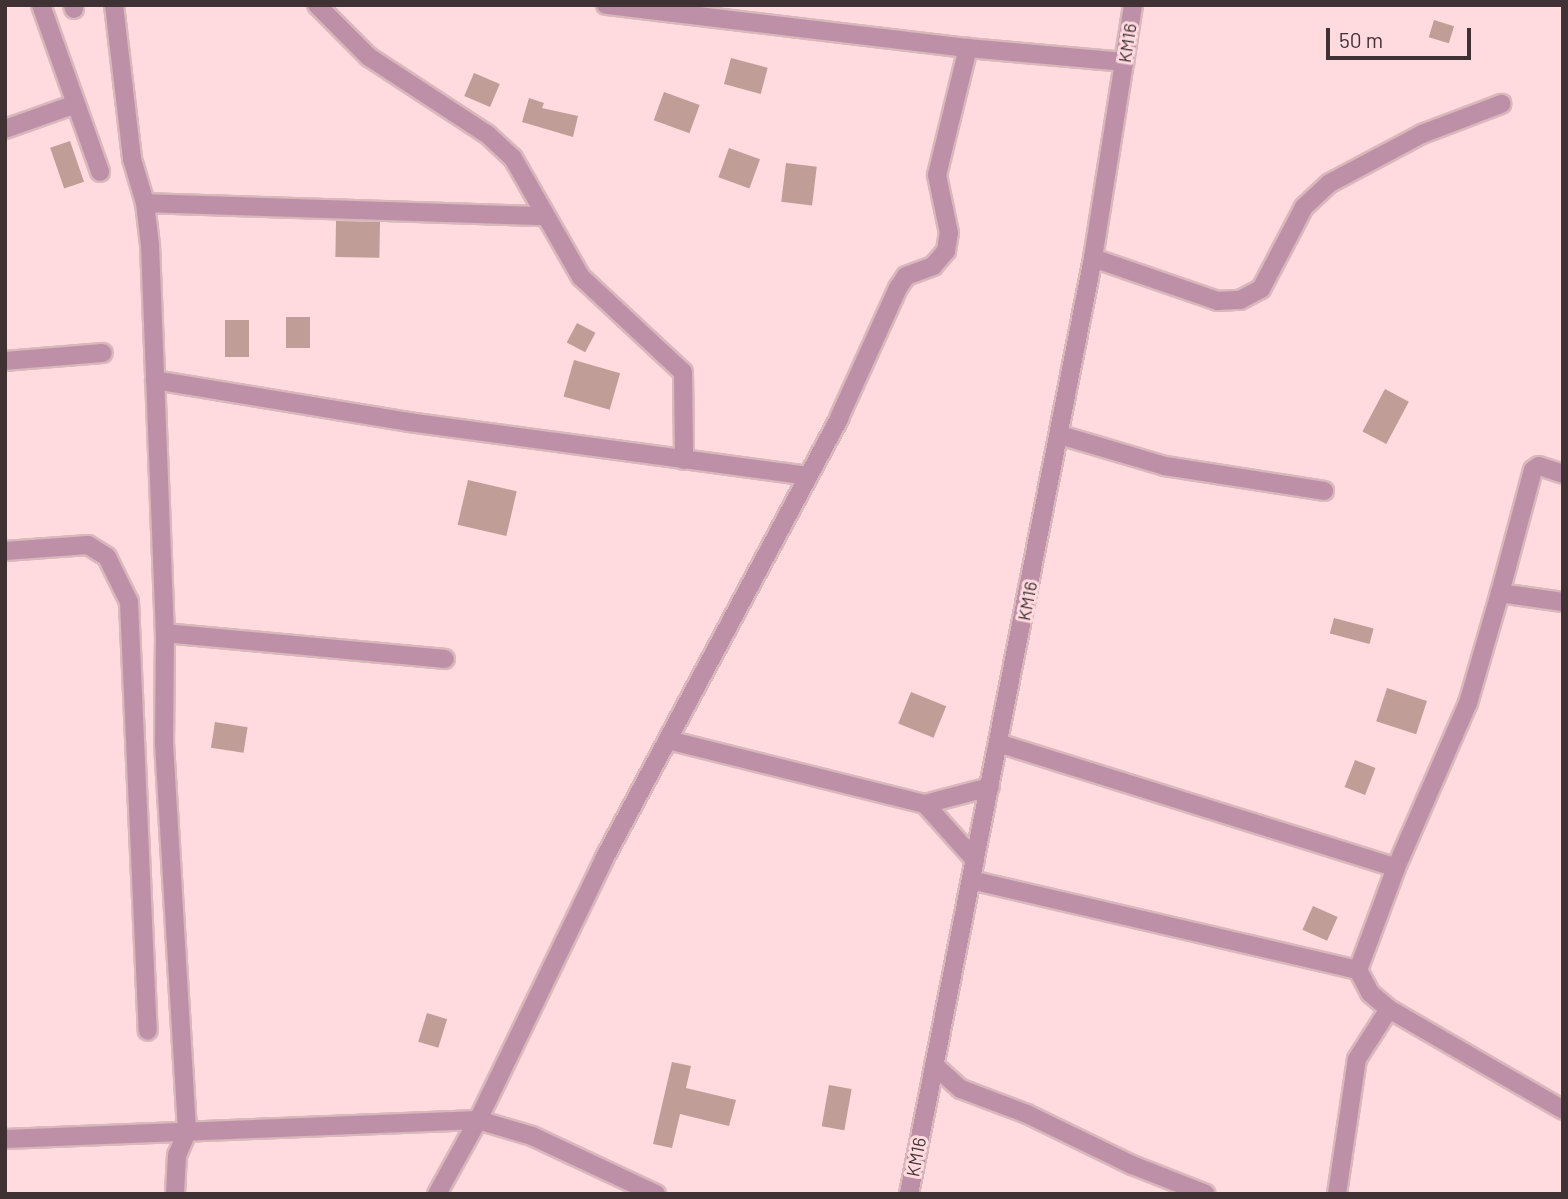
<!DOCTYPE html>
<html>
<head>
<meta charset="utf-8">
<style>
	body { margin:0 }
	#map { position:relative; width:1568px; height:1199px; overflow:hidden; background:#ffdade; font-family:Barlow,sans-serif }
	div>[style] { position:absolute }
	.building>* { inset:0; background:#c09e97; transform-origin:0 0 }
	.roads { filter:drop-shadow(2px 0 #d9b8bc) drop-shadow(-2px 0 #d9b8bc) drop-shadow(0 2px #d9b8bc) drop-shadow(0 -2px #d9b8bc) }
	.minor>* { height:18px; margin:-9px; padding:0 9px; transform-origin:9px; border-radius:9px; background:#bd90a7 }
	span { translate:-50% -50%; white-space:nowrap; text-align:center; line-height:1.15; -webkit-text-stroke:6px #ffdade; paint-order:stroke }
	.street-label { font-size:18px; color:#403234 }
	.frame { position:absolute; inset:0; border:7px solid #403234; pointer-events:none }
	.scale { position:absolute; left:1326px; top:28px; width:145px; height:32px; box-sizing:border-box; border:4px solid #403234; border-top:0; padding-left:9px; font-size:21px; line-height:24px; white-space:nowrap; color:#403234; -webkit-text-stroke:5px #ffdade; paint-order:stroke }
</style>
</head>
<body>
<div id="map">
	<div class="building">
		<i style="left:1434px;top:20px;width:21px;height:18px;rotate:17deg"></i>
		<i style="left:731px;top:58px;width:38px;height:27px;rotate:15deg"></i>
		<i style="left:474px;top:73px;width:28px;height:25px;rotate:23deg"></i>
		<i style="left:664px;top:92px;width:38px;height:30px;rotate:20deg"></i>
		<i style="clip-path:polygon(529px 98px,544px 103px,542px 108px,578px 116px,573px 137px,522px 122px)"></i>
		<i style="left:70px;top:141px;width:43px;height:21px;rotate:71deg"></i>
		<i style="left:729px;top:148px;width:33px;height:31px;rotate:20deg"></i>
		<i style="left:786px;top:163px;width:31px;height:39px;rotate:7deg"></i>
		<i style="left:336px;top:221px;width:44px;height:36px;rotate:1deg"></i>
		<i style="left:286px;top:317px;width:24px;height:31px"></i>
		<i style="left:225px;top:320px;width:24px;height:37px"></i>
		<i style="left:577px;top:323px;width:21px;height:22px;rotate:28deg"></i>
		<i style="left:574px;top:360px;width:48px;height:38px;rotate:16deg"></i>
		<i style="left:1385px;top:389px;width:27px;height:48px;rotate:28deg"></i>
		<i style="left:468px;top:480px;width:50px;height:46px;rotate:13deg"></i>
		<i style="left:1334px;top:618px;width:41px;height:16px;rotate:15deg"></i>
		<i style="left:1387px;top:688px;width:42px;height:35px;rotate:18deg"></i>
		<i style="left:911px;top:692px;width:38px;height:34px;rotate:22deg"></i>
		<i style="left:215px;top:722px;width:33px;height:26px;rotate:9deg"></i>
		<i style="left:1355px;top:760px;width:22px;height:29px;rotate:21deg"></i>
		<i style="left:1313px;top:906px;width:27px;height:26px;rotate:24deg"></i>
		<i style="left:427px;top:1013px;width:21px;height:30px;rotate:17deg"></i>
		<i style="clip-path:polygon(672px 1062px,691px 1066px,686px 1088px,736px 1100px,729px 1126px,680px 1114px,672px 1148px,653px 1144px)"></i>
		<i style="left:829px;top:1085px;width:23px;height:42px;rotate:10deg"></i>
	</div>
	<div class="roads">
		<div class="minor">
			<i style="left:41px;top:5px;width:177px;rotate:70.5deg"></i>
			<i style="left:73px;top:5px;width:4px;rotate:76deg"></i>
			<i style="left:114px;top:5px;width:155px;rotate:83.3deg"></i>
			<i style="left:132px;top:159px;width:46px;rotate:73.5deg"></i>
			<i style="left:145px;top:203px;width:42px;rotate:83.2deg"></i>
			<i style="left:150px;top:245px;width:388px;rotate:87.8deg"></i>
			<i style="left:165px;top:633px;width:110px;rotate:90.5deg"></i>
			<i style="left:164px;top:743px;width:390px;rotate:86.6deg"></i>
			<i style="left:187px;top:1132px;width:25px;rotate:113deg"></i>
			<i style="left:177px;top:1155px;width:39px;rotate:93deg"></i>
			<i style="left:317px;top:5px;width:74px;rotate:45deg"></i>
			<i style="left:369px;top:57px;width:142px;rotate:33.2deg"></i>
			<i style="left:488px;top:135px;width:34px;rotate:43deg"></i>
			<i style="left:513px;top:158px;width:137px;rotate:60.3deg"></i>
			<i style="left:581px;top:277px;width:139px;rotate:43deg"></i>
			<i style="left:683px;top:372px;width:88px;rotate:89.3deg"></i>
			<i style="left:606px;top:5px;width:365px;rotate:6.8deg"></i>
			<i style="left:968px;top:48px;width:157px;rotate:5.1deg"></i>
			<i style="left:5px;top:129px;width:75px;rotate:-19.4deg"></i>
			<i style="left:145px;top:203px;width:398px;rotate:1.9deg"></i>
			<i style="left:1093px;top:258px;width:132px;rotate:19deg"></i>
			<i style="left:1218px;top:301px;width:22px;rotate:-3deg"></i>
			<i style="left:1240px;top:300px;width:24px;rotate:-28deg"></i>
			<i style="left:1261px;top:289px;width:93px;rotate:-62.3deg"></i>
			<i style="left:1304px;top:207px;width:35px;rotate:-43deg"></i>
			<i style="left:1330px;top:183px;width:104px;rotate:-28deg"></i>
			<i style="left:1422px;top:134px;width:85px;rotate:-20.8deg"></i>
			<i style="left:5px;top:361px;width:98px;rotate:-4.7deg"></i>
			<i style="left:155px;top:380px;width:257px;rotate:9.4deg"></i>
			<i style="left:409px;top:422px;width:403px;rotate:7.7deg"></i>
			<i style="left:1060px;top:435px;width:109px;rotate:16.4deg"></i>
			<i style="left:1165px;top:466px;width:161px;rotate:8.9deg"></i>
			<i style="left:5px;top:551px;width:83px;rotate:-4.1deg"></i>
			<i style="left:88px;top:545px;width:22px;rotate:32deg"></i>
			<i style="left:107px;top:557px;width:50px;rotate:63.9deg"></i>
			<i style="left:129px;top:602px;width:429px;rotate:87.5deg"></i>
			<i style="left:1500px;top:593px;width:127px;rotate:-75deg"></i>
			<i style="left:1533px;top:470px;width:7px;rotate:-34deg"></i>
			<i style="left:1539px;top:466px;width:25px;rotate:18deg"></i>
			<i style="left:1563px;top:602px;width:64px;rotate:-171.9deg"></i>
			<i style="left:1500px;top:593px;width:115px;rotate:106.2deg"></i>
			<i style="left:1468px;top:703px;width:180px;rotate:113.6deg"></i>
			<i style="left:1396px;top:868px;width:109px;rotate:110.4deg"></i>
			<i style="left:1358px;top:970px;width:26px;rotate:62deg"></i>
			<i style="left:1370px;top:993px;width:25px;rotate:40deg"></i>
			<i style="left:1389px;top:1009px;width:201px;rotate:30.1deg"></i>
			<i style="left:165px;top:633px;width:281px;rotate:5.3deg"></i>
			<i style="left:668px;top:740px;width:265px;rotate:14deg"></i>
			<i style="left:925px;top:804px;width:67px;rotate:-14.7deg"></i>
			<i style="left:998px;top:743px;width:417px;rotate:17.4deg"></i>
			<i style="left:925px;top:804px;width:75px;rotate:48.2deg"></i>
			<i style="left:971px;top:880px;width:397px;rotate:13.1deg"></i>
			<i style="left:934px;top:1065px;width:36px;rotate:42deg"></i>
			<i style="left:961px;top:1089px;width:71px;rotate:20.7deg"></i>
			<i style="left:1027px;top:1114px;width:117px;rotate:25.9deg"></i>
			<i style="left:1132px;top:1165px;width:79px;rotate:21.4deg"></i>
			<i style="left:5px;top:1139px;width:473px;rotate:-2.3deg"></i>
			<i style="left:478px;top:1120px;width:56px;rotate:16.5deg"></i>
			<i style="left:532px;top:1136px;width:137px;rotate:25.1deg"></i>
			<i style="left:437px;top:1194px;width:85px;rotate:-61deg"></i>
			<i style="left:478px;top:1120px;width:290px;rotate:-64.2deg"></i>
			<i style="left:604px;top:859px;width:500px;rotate:-61.9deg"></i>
			<i style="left:839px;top:418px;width:143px;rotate:-65.6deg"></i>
			<i style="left:898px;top:288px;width:14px;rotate:-56deg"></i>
			<i style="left:906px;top:276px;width:29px;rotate:-20deg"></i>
			<i style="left:933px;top:266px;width:20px;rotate:-49deg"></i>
			<i style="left:946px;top:251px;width:18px;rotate:-81deg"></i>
			<i style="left:949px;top:233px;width:59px;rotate:-101.7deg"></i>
			<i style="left:937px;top:175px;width:131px;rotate:-76.3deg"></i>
			<i style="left:909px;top:1194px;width:954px;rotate:-78.88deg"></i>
			<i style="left:1093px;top:258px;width:256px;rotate:-81deg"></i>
			<i style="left:1337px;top:1194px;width:136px;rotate:-81.6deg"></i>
			<i style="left:1357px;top:1059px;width:59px;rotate:-57.4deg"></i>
		</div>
	</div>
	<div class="street-label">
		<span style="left:1127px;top:43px;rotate:-81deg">KM16</span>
		<span style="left:1027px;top:601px;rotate:-79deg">KM16</span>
		<span style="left:916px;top:1157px;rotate:-79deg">KM16</span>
	</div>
	<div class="frame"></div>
	<div class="scale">50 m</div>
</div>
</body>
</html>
